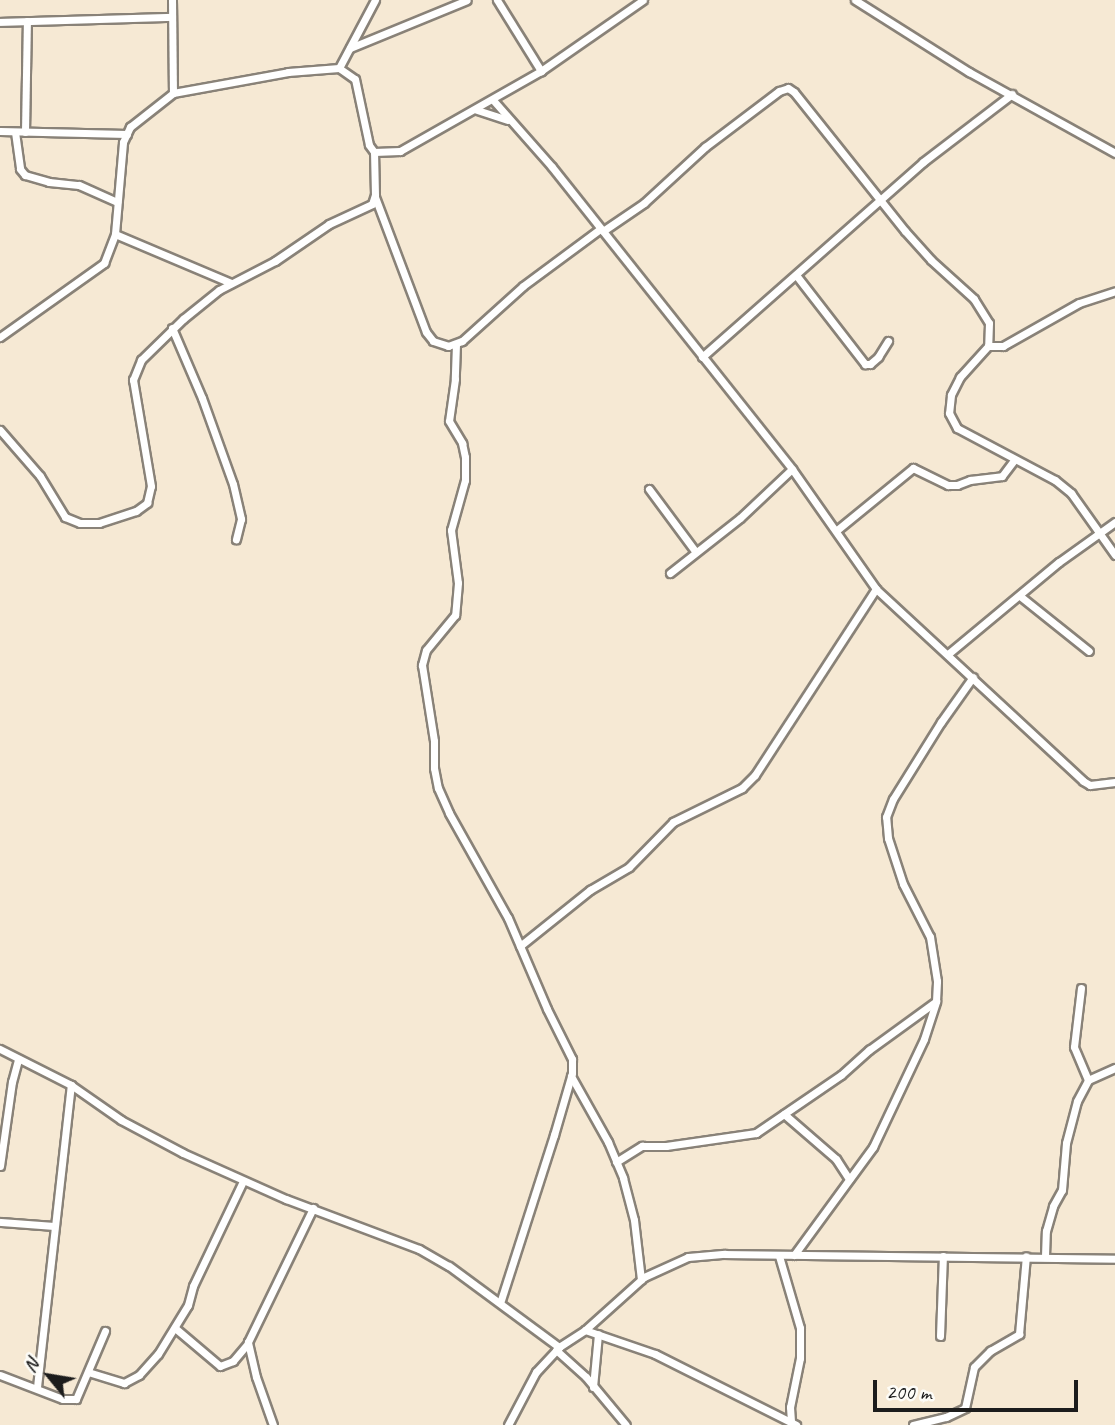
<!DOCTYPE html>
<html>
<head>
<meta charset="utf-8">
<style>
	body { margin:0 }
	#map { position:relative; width:1115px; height:1425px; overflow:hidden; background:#f6e9d4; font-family:Caveat,sans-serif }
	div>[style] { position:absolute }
	.roads { filter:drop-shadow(2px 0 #898278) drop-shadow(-2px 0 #898278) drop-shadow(0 2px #898278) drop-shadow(0 -2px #898278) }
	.street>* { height:7px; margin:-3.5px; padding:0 3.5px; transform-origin:3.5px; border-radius:3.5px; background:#fff }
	span { translate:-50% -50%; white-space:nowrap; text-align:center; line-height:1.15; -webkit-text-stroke:7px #fdfcf7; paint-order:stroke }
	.north { position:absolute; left:14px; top:1341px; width:70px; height:70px; -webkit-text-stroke:5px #fdfcf7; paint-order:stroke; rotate:300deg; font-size:19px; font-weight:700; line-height:28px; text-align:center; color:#1c1c1c }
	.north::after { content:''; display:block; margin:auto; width:24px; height:32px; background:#1c1c1c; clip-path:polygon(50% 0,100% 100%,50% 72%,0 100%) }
	.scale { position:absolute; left:873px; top:1380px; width:205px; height:32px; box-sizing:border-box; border:4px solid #1c1c1c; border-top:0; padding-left:9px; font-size:21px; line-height:24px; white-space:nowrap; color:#1c1c1c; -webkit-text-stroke:5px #fdfcf7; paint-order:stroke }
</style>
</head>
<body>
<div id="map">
	<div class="roads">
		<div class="street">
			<i style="left:172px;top:0;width:93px;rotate:89.4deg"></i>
			<i style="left:497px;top:0;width:84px;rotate:58.2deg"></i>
			<i style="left:855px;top:0;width:135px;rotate:32.3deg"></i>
			<i style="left:969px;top:72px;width:167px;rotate:29deg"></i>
			<i style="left:0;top:22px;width:171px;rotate:-1.7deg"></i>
			<i style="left:350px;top:48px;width:126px;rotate:-22.3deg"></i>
			<i style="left:339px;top:68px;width:77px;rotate:-62.1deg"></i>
			<i style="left:493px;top:100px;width:89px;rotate:48.6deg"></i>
			<i style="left:552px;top:167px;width:386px;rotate:51.5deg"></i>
			<i style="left:792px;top:469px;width:146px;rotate:55deg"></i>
			<i style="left:876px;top:589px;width:282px;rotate:42.8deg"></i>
			<i style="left:1083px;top:781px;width:8px;rotate:30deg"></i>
			<i style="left:1090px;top:785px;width:25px;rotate:-7deg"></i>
			<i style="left:477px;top:110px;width:32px;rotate:18deg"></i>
			<i style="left:0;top:131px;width:127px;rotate:1.4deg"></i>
			<i style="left:15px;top:132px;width:37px;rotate:82deg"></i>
			<i style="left:20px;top:169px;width:8px;rotate:50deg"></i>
			<i style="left:25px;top:175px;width:25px;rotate:16deg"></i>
			<i style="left:49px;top:182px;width:30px;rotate:6deg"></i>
			<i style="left:79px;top:185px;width:42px;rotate:24.1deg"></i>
			<i style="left:25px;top:132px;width:111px;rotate:-89deg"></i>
			<i style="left:375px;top:197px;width:144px;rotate:69.3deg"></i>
			<i style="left:426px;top:332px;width:11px;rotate:52deg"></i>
			<i style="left:433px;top:341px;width:16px;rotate:18deg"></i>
			<i style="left:448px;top:346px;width:15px;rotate:-20deg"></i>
			<i style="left:462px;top:341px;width:82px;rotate:-42deg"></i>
			<i style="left:523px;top:286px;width:96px;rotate:-36.5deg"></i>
			<i style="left:603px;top:231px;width:50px;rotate:-34.3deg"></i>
			<i style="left:644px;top:203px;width:83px;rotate:-42.6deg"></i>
			<i style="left:705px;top:147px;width:93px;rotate:-37.1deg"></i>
			<i style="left:779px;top:91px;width:9px;rotate:-18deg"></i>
			<i style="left:788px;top:88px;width:7px;rotate:34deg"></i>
			<i style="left:794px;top:92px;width:178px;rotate:51.4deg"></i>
			<i style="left:905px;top:231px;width:39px;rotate:48deg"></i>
			<i style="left:931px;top:260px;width:58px;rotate:42.2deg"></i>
			<i style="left:974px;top:299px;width:28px;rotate:58deg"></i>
			<i style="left:989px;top:323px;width:23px;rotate:92deg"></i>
			<i style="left:988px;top:346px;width:42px;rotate:132.1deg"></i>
			<i style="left:960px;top:377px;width:20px;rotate:117deg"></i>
			<i style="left:951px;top:395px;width:18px;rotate:96deg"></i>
			<i style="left:949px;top:413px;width:17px;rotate:62deg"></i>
			<i style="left:957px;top:428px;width:111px;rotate:28deg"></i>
			<i style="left:1055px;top:480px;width:21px;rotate:39deg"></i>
			<i style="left:1071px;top:493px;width:76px;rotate:54.6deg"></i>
			<i style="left:115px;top:234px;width:126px;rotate:22.9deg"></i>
			<i style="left:796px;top:275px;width:113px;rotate:52.2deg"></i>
			<i style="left:865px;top:364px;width:5px"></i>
			<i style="left:870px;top:364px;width:11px;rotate:-41deg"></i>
			<i style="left:878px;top:357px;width:19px;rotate:-58deg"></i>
			<i style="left:172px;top:328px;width:76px;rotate:66.8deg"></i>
			<i style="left:202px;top:398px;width:91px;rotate:70.2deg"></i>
			<i style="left:233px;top:484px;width:36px;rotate:77deg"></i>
			<i style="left:241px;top:519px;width:21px;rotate:104deg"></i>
			<i style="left:0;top:337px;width:128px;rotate:-35.4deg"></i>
			<i style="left:104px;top:263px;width:31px;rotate:-69deg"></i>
			<i style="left:115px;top:234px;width:92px;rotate:-85deg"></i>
			<i style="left:123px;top:142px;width:17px;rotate:-65deg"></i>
			<i style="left:130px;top:127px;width:55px;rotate:-38.3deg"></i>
			<i style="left:173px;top:93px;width:117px;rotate:-10.3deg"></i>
			<i style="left:288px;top:72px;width:51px;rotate:-4.5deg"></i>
			<i style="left:339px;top:68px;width:19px;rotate:35deg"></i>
			<i style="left:355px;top:79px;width:67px;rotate:78deg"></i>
			<i style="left:369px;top:145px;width:9px;rotate:54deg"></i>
			<i style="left:374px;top:152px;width:26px;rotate:-2deg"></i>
			<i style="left:400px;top:151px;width:162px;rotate:-29.6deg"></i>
			<i style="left:541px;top:71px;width:124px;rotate:-34.8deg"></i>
			<i style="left:456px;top:344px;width:35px;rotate:92deg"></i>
			<i style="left:455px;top:379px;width:42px;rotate:98.1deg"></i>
			<i style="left:449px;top:421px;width:26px;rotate:59deg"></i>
			<i style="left:462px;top:443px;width:14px;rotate:78deg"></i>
			<i style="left:465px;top:457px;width:23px;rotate:90deg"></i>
			<i style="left:465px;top:480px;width:52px;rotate:105.6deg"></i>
			<i style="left:451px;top:530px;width:53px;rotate:82.5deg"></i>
			<i style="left:458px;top:583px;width:32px;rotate:95deg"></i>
			<i style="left:455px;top:615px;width:45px;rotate:129.6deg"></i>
			<i style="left:426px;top:650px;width:16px;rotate:105deg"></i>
			<i style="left:422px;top:665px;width:77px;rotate:81deg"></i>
			<i style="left:434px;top:741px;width:27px;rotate:90deg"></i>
			<i style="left:434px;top:768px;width:20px;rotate:79deg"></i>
			<i style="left:438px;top:788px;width:27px;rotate:66deg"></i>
			<i style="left:449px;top:813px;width:120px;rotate:60.7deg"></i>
			<i style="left:508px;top:918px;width:99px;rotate:66.8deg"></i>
			<i style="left:547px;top:1009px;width:56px;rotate:63.4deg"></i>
			<i style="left:572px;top:1059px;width:14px;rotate:90deg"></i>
			<i style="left:572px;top:1073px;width:65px;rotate:106.2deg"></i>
			<i style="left:554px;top:1135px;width:176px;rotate:107.8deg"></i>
			<i style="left:988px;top:346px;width:15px"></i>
			<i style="left:1003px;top:346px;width:87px;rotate:-29.5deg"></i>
			<i style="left:1079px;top:303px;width:38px;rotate:-18deg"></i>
			<i style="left:702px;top:357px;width:295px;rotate:-41.4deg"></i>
			<i style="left:923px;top:162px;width:112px;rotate:-37.4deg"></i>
			<i style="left:0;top:430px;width:61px;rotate:49deg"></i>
			<i style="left:40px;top:476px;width:48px;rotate:58.6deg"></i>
			<i style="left:65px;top:517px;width:16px;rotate:22deg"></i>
			<i style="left:80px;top:523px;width:19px"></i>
			<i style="left:99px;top:523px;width:39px;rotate:-18deg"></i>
			<i style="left:136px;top:511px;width:14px;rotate:-36deg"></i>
			<i style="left:147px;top:503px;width:17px;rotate:-77deg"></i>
			<i style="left:151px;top:486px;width:108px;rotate:-99.6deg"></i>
			<i style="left:133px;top:380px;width:22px;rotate:-68deg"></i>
			<i style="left:141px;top:360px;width:59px;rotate:-44.3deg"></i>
			<i style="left:183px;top:319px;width:46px;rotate:-38.9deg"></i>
			<i style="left:219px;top:290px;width:63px;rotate:-27.4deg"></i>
			<i style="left:275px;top:261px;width:65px;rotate:-34.4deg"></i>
			<i style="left:329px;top:224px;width:47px;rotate:-24.9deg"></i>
			<i style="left:372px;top:204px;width:9px;rotate:-72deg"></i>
			<i style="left:375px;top:195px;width:43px;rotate:-91.3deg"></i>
			<i style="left:649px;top:489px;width:77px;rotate:53.4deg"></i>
			<i style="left:837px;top:530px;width:98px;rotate:-39.2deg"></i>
			<i style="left:913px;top:468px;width:39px;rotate:26deg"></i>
			<i style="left:948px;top:485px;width:9px"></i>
			<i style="left:957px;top:485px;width:14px;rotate:-21deg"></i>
			<i style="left:970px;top:480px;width:32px;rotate:-7deg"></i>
			<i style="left:1002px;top:476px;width:20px;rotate:-53deg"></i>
			<i style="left:670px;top:573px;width:89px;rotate:-38.2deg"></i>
			<i style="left:740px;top:518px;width:71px;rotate:-43.3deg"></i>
			<i style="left:1020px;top:596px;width:88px;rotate:38.6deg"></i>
			<i style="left:948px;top:654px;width:144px;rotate:-39.7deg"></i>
			<i style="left:1059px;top:562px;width:69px;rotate:-35.5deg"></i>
			<i style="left:520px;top:946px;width:90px;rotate:-38.7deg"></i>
			<i style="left:590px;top:890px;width:45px;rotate:-30.5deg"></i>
			<i style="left:629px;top:867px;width:63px;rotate:-45.6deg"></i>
			<i style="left:673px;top:822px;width:77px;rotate:-26.2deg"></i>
			<i style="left:742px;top:788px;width:18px;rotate:-45deg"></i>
			<i style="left:755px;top:775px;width:222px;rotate:-57deg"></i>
			<i style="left:1081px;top:988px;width:59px;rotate:96.8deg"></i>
			<i style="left:1074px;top:1047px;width:36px;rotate:67deg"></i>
			<i style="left:0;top:1049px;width:80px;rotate:26.9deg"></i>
			<i style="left:71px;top:1085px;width:61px;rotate:35deg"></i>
			<i style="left:121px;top:1120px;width:70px;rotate:28deg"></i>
			<i style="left:183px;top:1153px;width:113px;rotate:24.1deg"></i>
			<i style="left:286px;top:1199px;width:142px;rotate:20.6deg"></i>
			<i style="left:419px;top:1249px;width:34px;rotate:30deg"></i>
			<i style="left:449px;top:1266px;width:137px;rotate:36.4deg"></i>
			<i style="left:571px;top:1076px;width:76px;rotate:60.7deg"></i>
			<i style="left:608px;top:1142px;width:39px;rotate:67deg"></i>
			<i style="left:623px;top:1178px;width:43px;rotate:75.3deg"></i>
			<i style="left:634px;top:1220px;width:60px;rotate:83.3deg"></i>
			<i style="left:784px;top:1114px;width:69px;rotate:40.9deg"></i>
			<i style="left:836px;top:1159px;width:24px;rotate:57deg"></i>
			<i style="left:616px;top:1162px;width:31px;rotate:-32deg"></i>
			<i style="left:642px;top:1146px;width:24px"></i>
			<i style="left:666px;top:1146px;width:91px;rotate:-8.2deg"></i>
			<i style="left:756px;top:1133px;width:103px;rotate:-34.3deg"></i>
			<i style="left:841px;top:1075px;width:38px;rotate:-42deg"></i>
			<i style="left:869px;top:1050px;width:82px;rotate:-36deg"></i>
			<i style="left:0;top:1166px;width:85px;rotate:-81.9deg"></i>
			<i style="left:12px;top:1082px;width:24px;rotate:-75deg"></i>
			<i style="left:0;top:1222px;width:54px;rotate:4.2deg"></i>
			<i style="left:794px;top:1255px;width:134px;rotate:-53.8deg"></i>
			<i style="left:873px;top:1147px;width:119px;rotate:-64.7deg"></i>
			<i style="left:924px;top:1039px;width:40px;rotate:-72deg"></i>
			<i style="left:936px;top:1001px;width:20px;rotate:-87deg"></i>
			<i style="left:937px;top:981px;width:45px;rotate:-99deg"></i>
			<i style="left:930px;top:937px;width:59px;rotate:-117deg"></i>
			<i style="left:903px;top:884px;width:48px;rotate:-108.1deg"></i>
			<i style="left:888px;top:838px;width:21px;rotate:-95deg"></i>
			<i style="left:886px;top:817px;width:19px;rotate:-69deg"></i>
			<i style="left:893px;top:799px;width:91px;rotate:-58.1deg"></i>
			<i style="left:941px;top:722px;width:55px;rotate:-54.6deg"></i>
			<i style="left:779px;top:1256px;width:75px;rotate:73.7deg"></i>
			<i style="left:800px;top:1328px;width:30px;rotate:90deg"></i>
			<i style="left:800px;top:1358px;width:50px;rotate:101.5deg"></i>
			<i style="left:790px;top:1407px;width:16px;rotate:86deg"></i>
			<i style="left:1045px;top:1256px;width:25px;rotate:-88deg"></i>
			<i style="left:1046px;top:1231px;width:26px;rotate:-74deg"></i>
			<i style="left:1053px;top:1206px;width:18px;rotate:-61deg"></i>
			<i style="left:1062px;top:1190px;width:47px;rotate:-85.1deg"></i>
			<i style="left:1066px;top:1143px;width:43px;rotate:-75.3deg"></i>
			<i style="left:1077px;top:1101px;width:24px;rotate:-62deg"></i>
			<i style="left:1088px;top:1080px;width:30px;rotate:-24deg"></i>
			<i style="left:175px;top:1328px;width:59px;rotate:40.2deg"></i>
			<i style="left:220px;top:1366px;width:14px;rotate:-21deg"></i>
			<i style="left:233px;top:1361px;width:23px;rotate:-50deg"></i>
			<i style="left:585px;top:1330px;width:74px;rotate:18.9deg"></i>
			<i style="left:655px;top:1354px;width:158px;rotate:26.7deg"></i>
			<i style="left:940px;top:1336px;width:80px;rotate:-87.9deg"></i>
			<i style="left:556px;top:1350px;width:40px;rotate:42deg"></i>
			<i style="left:586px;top:1377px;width:62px;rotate:50.2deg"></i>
			<i style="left:88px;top:1372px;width:38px;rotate:17deg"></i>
			<i style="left:124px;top:1383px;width:17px;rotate:-28deg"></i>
			<i style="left:139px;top:1375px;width:28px;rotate:-48deg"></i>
			<i style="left:158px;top:1354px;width:57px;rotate:-58.5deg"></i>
			<i style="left:188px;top:1305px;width:20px;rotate:-75deg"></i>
			<i style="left:193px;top:1286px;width:116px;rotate:-64.5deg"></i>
			<i style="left:0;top:1375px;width:67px;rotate:20.9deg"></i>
			<i style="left:63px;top:1399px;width:13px"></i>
			<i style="left:76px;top:1399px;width:74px;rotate:-66.9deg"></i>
			<i style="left:37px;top:1387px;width:304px;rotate:-83.6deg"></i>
			<i style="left:593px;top:1387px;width:53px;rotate:-84.6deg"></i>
			<i style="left:273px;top:1425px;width:51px;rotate:-109.5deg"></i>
			<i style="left:256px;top:1377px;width:36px;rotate:-103deg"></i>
			<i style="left:248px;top:1342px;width:149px;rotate:-64.1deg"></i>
			<i style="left:508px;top:1425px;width:60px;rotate:-62.2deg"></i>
			<i style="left:536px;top:1372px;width:34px;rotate:-47deg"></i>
			<i style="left:559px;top:1347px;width:31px;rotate:-33deg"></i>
			<i style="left:585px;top:1330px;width:79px;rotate:-41.9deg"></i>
			<i style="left:644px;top:1277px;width:48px;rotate:-24.4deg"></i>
			<i style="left:688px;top:1257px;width:37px;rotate:-5deg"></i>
			<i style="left:725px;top:1254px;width:390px;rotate:0.7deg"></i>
			<i style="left:913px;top:1425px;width:34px;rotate:-14deg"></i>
			<i style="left:946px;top:1417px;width:21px;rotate:-25deg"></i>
			<i style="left:965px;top:1408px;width:42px;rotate:-77.6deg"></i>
			<i style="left:974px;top:1367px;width:23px;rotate:-45deg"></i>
			<i style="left:990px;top:1351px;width:34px;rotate:-30deg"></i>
			<i style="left:1019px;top:1334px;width:78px;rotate:-84.9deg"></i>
		</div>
	</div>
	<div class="north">N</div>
	<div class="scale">200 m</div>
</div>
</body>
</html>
